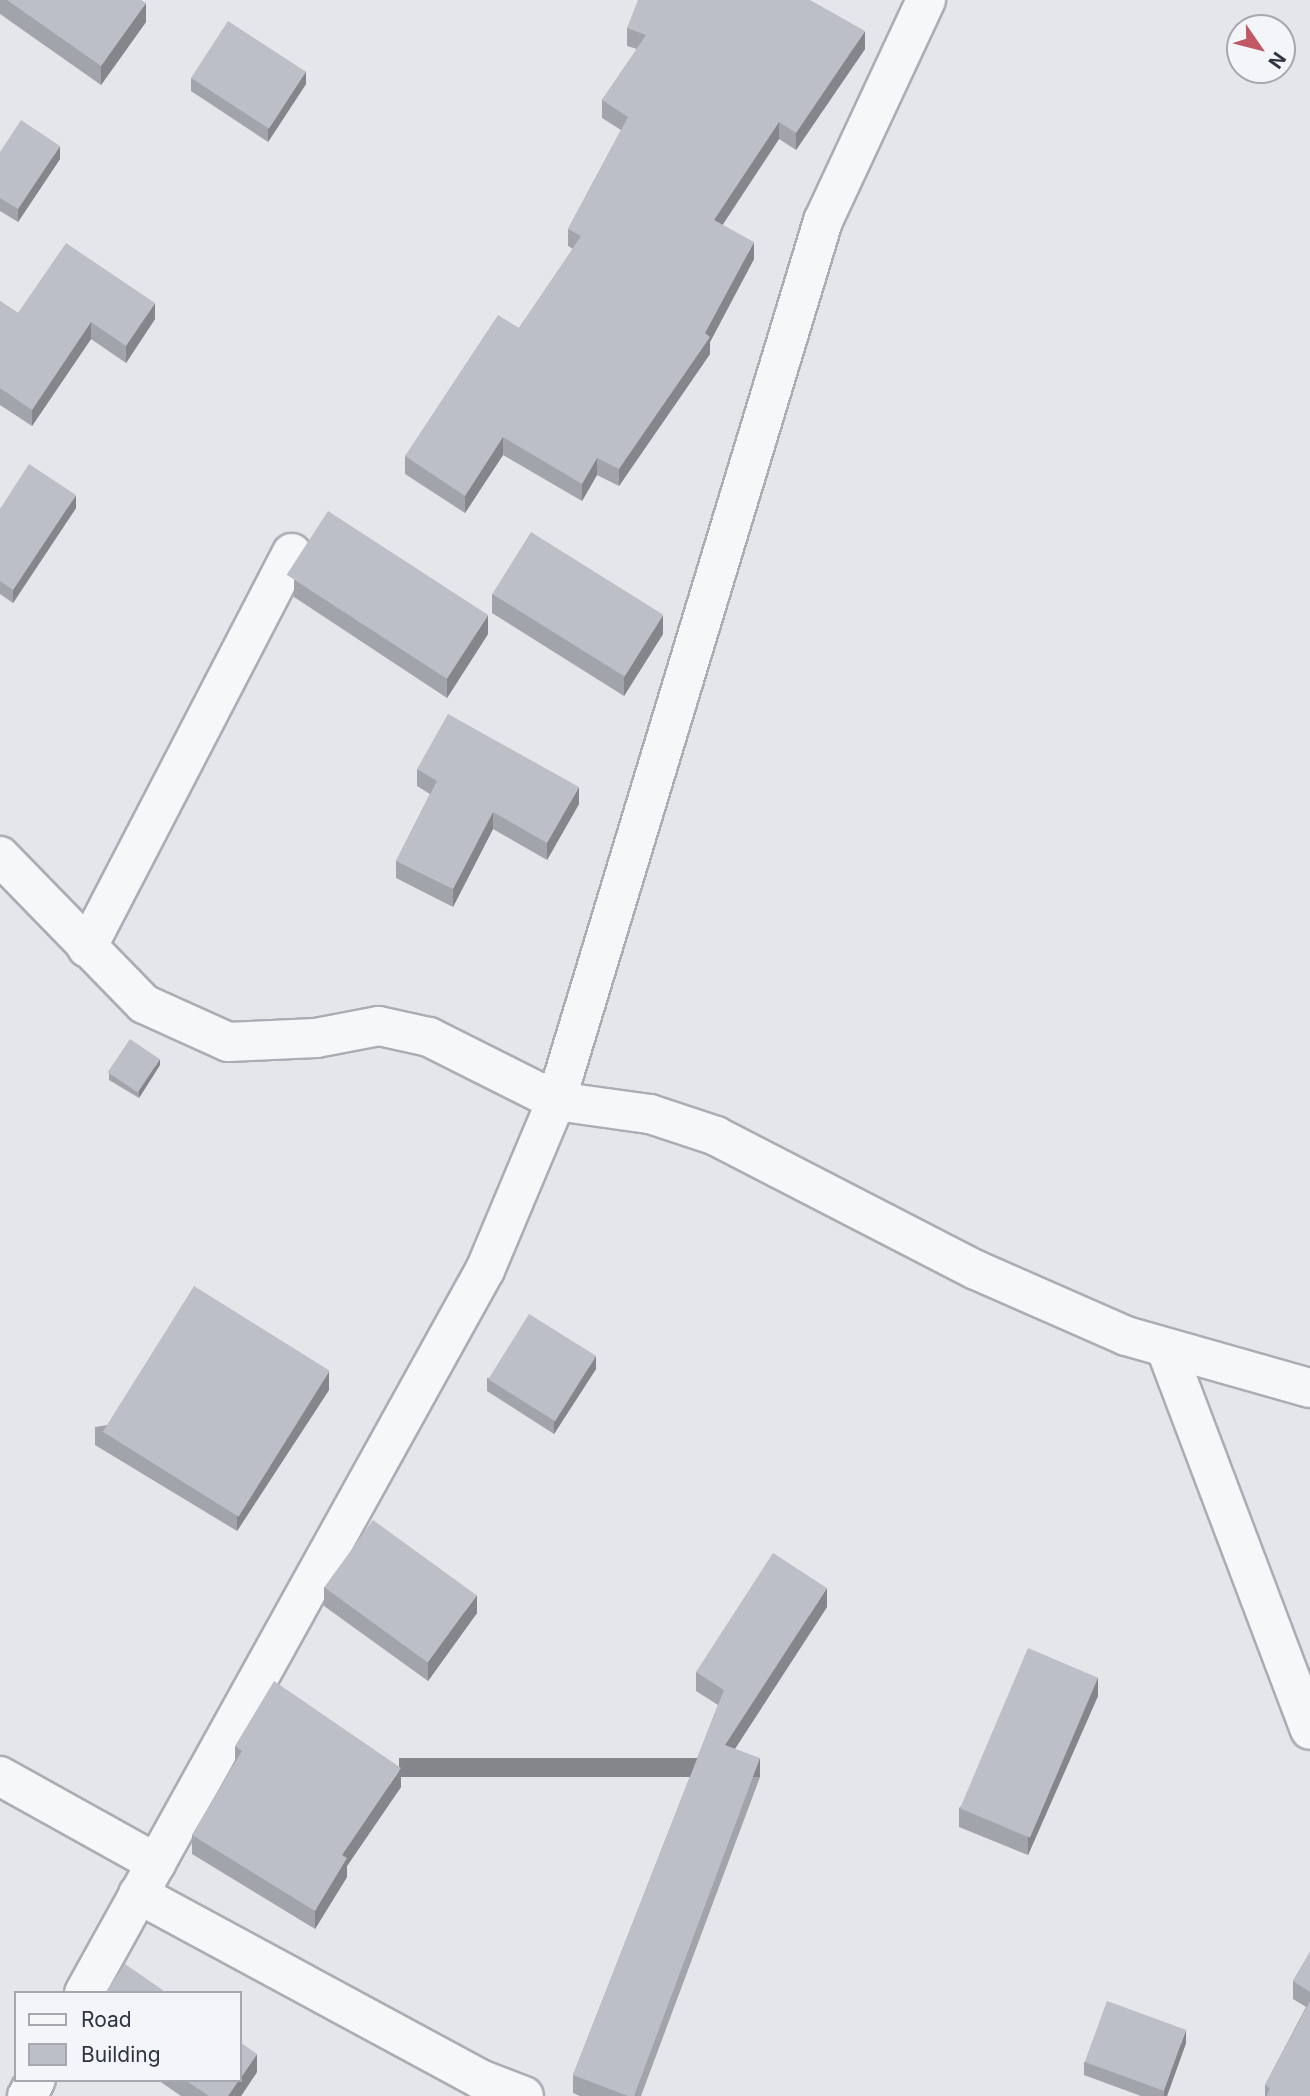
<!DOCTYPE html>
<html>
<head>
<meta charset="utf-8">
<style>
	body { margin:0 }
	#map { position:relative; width:1310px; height:2096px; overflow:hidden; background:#e4e6ea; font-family:Inter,sans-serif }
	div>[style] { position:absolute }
	.roads { filter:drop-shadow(2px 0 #aaadb4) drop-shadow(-2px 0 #aaadb4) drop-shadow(0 2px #aaadb4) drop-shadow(0 -2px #aaadb4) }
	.minor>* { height:38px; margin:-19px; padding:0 19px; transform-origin:19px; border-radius:19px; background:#f6f7f9 }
	.wall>* { inset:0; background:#a2a4ab }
	.shaded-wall>* { inset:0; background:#84868b; transform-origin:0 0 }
	.building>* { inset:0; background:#bcbfc7; transform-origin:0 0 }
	span { translate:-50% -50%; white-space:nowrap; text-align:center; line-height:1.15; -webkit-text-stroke:5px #f4f5f8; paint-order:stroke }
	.legend { position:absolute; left:14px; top:1991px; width:228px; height:91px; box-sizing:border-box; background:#f4f5f8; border:2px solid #a5a8af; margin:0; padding:9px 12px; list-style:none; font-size:21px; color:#2e3441 }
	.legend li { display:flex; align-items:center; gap:14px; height:35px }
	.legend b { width:35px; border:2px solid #a5a8af }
	.north { position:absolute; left:1226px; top:14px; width:70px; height:70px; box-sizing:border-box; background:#f4f5f8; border:2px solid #a5a8af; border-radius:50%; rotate:125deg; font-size:19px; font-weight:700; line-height:28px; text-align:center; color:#2e3441 }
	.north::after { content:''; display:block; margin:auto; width:24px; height:32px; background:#c05964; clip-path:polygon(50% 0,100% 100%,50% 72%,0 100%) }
</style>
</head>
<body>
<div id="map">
	<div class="roads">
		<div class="minor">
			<i style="left:0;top:856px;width:206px;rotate:45.8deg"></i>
			<i style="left:144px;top:1004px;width:92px;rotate:24.3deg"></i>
			<i style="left:228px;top:1042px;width:88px;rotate:-2.6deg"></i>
			<i style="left:316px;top:1038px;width:64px;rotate:-10.8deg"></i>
			<i style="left:379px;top:1026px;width:51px;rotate:12.4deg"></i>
			<i style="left:429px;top:1037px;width:142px;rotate:26.7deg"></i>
			<i style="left:556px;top:1101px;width:920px;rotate:-73.12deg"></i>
			<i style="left:823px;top:221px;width:244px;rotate:-65deg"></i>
			<i style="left:87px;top:948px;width:445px;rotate:-62.6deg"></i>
			<i style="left:1166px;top:1349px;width:407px;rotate:69.3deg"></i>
			<i style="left:0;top:1776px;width:179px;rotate:29.1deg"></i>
			<i style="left:138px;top:1894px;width:389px;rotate:28.4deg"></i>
			<i style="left:480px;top:2079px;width:47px;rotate:21.1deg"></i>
			<i style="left:84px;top:1993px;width:827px;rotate:-60.99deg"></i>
			<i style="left:485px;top:1270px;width:183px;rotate:-67.2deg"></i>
			<i style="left:556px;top:1101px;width:95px;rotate:7.9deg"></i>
			<i style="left:650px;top:1114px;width:70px;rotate:18.4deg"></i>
			<i style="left:716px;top:1136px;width:292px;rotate:27.3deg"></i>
			<i style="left:976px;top:1270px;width:164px;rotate:23.7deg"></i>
			<i style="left:1126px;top:1336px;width:191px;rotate:15.8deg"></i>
			<i style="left:27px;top:2096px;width:18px;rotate:-61deg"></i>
		</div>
	</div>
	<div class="wall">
		<i style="clip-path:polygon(0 0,141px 0,146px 22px,101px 85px,0 14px)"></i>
		<i style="clip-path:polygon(627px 28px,865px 49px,796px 150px,779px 139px,722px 225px,754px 259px,710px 342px,710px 354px,619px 486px,597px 475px,582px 501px,503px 455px,465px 513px,405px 474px,405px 456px,519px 328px,573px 249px,568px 246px,568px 229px,621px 130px,602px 118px,602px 100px,637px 49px,627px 46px)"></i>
		<i style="clip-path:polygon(191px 78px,306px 84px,268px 142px,191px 91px)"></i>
		<i style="clip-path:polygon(0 152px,60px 159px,18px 222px,0 211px)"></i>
		<i style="clip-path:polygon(0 301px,18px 313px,155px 319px,126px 363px,91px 339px,32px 426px,0 405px)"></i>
		<i style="clip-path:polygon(76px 508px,13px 603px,0 594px,0 509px)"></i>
		<i style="clip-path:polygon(294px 579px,488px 634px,447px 698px,294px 597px)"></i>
		<i style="clip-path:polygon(492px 594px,663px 634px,624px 696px,492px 613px)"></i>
		<i style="clip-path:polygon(417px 769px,579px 804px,547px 860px,493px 829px,453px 907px,396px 878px,396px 861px,430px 794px,417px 786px)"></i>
		<i style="clip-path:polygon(160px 1065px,139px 1098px,109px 1080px,109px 1073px)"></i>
		<i style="clip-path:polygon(596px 1369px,554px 1434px,487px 1391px,487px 1378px)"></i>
		<i style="clip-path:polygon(329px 1390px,237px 1531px,95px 1445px,95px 1427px)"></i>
		<i style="clip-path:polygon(324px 1587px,477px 1613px,428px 1681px,324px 1606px)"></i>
		<i style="clip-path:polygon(827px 1607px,735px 1749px,760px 1777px,641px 2096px,580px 2096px,573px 2093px,573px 2075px,718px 1705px,696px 1691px,696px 1672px)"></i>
		<i style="clip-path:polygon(1098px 1696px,1028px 1855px,959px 1827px,959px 1808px)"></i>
		<i style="clip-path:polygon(235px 1746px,401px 1787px,347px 1866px,347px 1877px,315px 1929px,192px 1854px,192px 1835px,235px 1762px)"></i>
		<i style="clip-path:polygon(1310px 1952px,1310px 2096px,1265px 2096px,1265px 2085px,1306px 2007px,1293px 1999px,1293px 1981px)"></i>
		<i style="clip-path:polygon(1186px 2043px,1167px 2096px,1141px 2096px,1084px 2075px,1084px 2062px)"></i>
		<i style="clip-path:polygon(257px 2072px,241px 2096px,181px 2096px,158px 2080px,240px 2080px)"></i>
	</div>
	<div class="shaded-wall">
		<i style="clip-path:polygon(146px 3px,146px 22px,101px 85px,101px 66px)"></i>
		<i style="clip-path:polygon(865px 31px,865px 49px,796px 150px,796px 133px)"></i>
		<i style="clip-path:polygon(306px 71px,306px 84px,268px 142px,268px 129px)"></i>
		<i style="clip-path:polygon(779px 122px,779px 139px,714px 238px,714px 220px)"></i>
		<i style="clip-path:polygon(60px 146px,60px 159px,18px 222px,18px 209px)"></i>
		<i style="clip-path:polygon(754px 242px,754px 259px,710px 342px,710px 354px,619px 486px,619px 469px,705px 333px)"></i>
		<i style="clip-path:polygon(155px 303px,155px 319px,126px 363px,126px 346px)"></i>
		<i style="clip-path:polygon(91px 322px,91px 339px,32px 426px,32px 410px)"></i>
		<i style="clip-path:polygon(503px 437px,503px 455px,465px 513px,465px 496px)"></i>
		<i style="clip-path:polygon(597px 458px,597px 475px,582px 501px,582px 484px)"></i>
		<i style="clip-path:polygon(76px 495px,76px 508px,13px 603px,13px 590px)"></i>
		<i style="clip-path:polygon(488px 615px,488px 634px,447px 698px,447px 679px)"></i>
		<i style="clip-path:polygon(663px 615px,663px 634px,624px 696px,624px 677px)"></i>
		<i style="clip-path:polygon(579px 787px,579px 804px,547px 860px,547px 843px)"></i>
		<i style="clip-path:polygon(493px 812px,493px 829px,453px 907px,453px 889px)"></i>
		<i style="clip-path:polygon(160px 1059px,160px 1065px,139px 1098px,139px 1091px)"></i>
		<i style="clip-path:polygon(596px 1356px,596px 1369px,554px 1434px,554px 1421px)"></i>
		<i style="clip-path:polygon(329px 1371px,329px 1390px,237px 1531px,237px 1512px)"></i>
		<i style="clip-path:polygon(827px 1588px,827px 1607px,725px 1764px,725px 1745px)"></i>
		<i style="clip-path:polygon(477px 1595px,477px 1613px,428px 1681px,428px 1662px)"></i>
		<i style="clip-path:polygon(1098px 1677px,1098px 1696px,1028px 1855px,1028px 1837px)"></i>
		<i style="left:760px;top:1758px;width:19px;height:361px;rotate:90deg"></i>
		<i style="clip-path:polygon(401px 1768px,401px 1787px,347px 1866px,347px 1877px,315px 1929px,315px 1911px,342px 1855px)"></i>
		<i style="clip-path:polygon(1186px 2030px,1186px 2043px,1167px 2096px,1164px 2096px,1164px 2091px)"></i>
		<i style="clip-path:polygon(257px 2054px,257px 2072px,241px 2096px,228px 2096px)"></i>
	</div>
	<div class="building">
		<i style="clip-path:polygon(7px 0,141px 0,146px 3px,101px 66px)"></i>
		<i style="clip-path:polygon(638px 0,810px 0,865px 31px,796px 133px,779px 122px,714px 220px,754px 242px,705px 333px,710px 337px,619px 469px,597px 458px,582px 484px,503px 437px,465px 496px,405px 456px,498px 315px,519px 328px,581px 236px,568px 229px,628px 117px,602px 100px,646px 35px,627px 28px)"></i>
		<i style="left:228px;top:21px;width:93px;height:68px;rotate:33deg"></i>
		<i style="clip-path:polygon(21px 120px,60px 146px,18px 209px,0 198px,0 152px)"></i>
		<i style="clip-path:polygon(66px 243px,155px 303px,126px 346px,91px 322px,32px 410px,0 388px,0 301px,18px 313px)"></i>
		<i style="clip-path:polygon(29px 464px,76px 495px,13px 590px,0 581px,0 509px)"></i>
		<i style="left:328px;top:511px;width:191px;height:76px;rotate:33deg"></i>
		<i style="left:531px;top:532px;width:156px;height:73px;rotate:32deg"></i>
		<i style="clip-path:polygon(448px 714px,579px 787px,547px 843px,493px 812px,453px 889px,396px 861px,437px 781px,417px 769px)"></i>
		<i style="left:130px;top:1039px;width:36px;height:40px;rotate:34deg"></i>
		<i style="left:194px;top:1286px;width:160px;height:172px;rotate:32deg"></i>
		<i style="left:529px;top:1314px;width:79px;height:77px;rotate:32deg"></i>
		<i style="left:373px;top:1520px;width:128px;height:83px;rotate:36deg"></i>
		<i style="clip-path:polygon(773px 1553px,827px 1588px,725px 1745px,760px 1758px,634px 2096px,628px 2096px,573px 2075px,724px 1690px,696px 1672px)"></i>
		<i style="left:1028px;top:1648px;width:76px;height:174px;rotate:23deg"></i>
		<i style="clip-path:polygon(274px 1681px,401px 1768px,342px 1855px,347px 1858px,315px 1911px,192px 1835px,242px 1751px,235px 1746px)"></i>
		<i style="clip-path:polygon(1310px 1952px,1310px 1992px,1293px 1981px)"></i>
		<i style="clip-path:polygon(125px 1964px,167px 1993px,105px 1993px)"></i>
		<i style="left:1107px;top:2001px;width:84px;height:65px;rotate:20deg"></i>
		<i style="clip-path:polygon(1310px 2001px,1310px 2096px,1267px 2096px,1270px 2088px,1265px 2085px)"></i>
		<i style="clip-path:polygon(240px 2042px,257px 2054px,240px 2079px)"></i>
		<i style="clip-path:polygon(185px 2080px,239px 2080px,228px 2096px,209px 2096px)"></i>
	</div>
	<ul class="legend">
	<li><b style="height:9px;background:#f6f7f9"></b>Road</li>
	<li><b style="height:19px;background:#bcbfc7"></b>Building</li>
	</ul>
	<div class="north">N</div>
</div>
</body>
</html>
